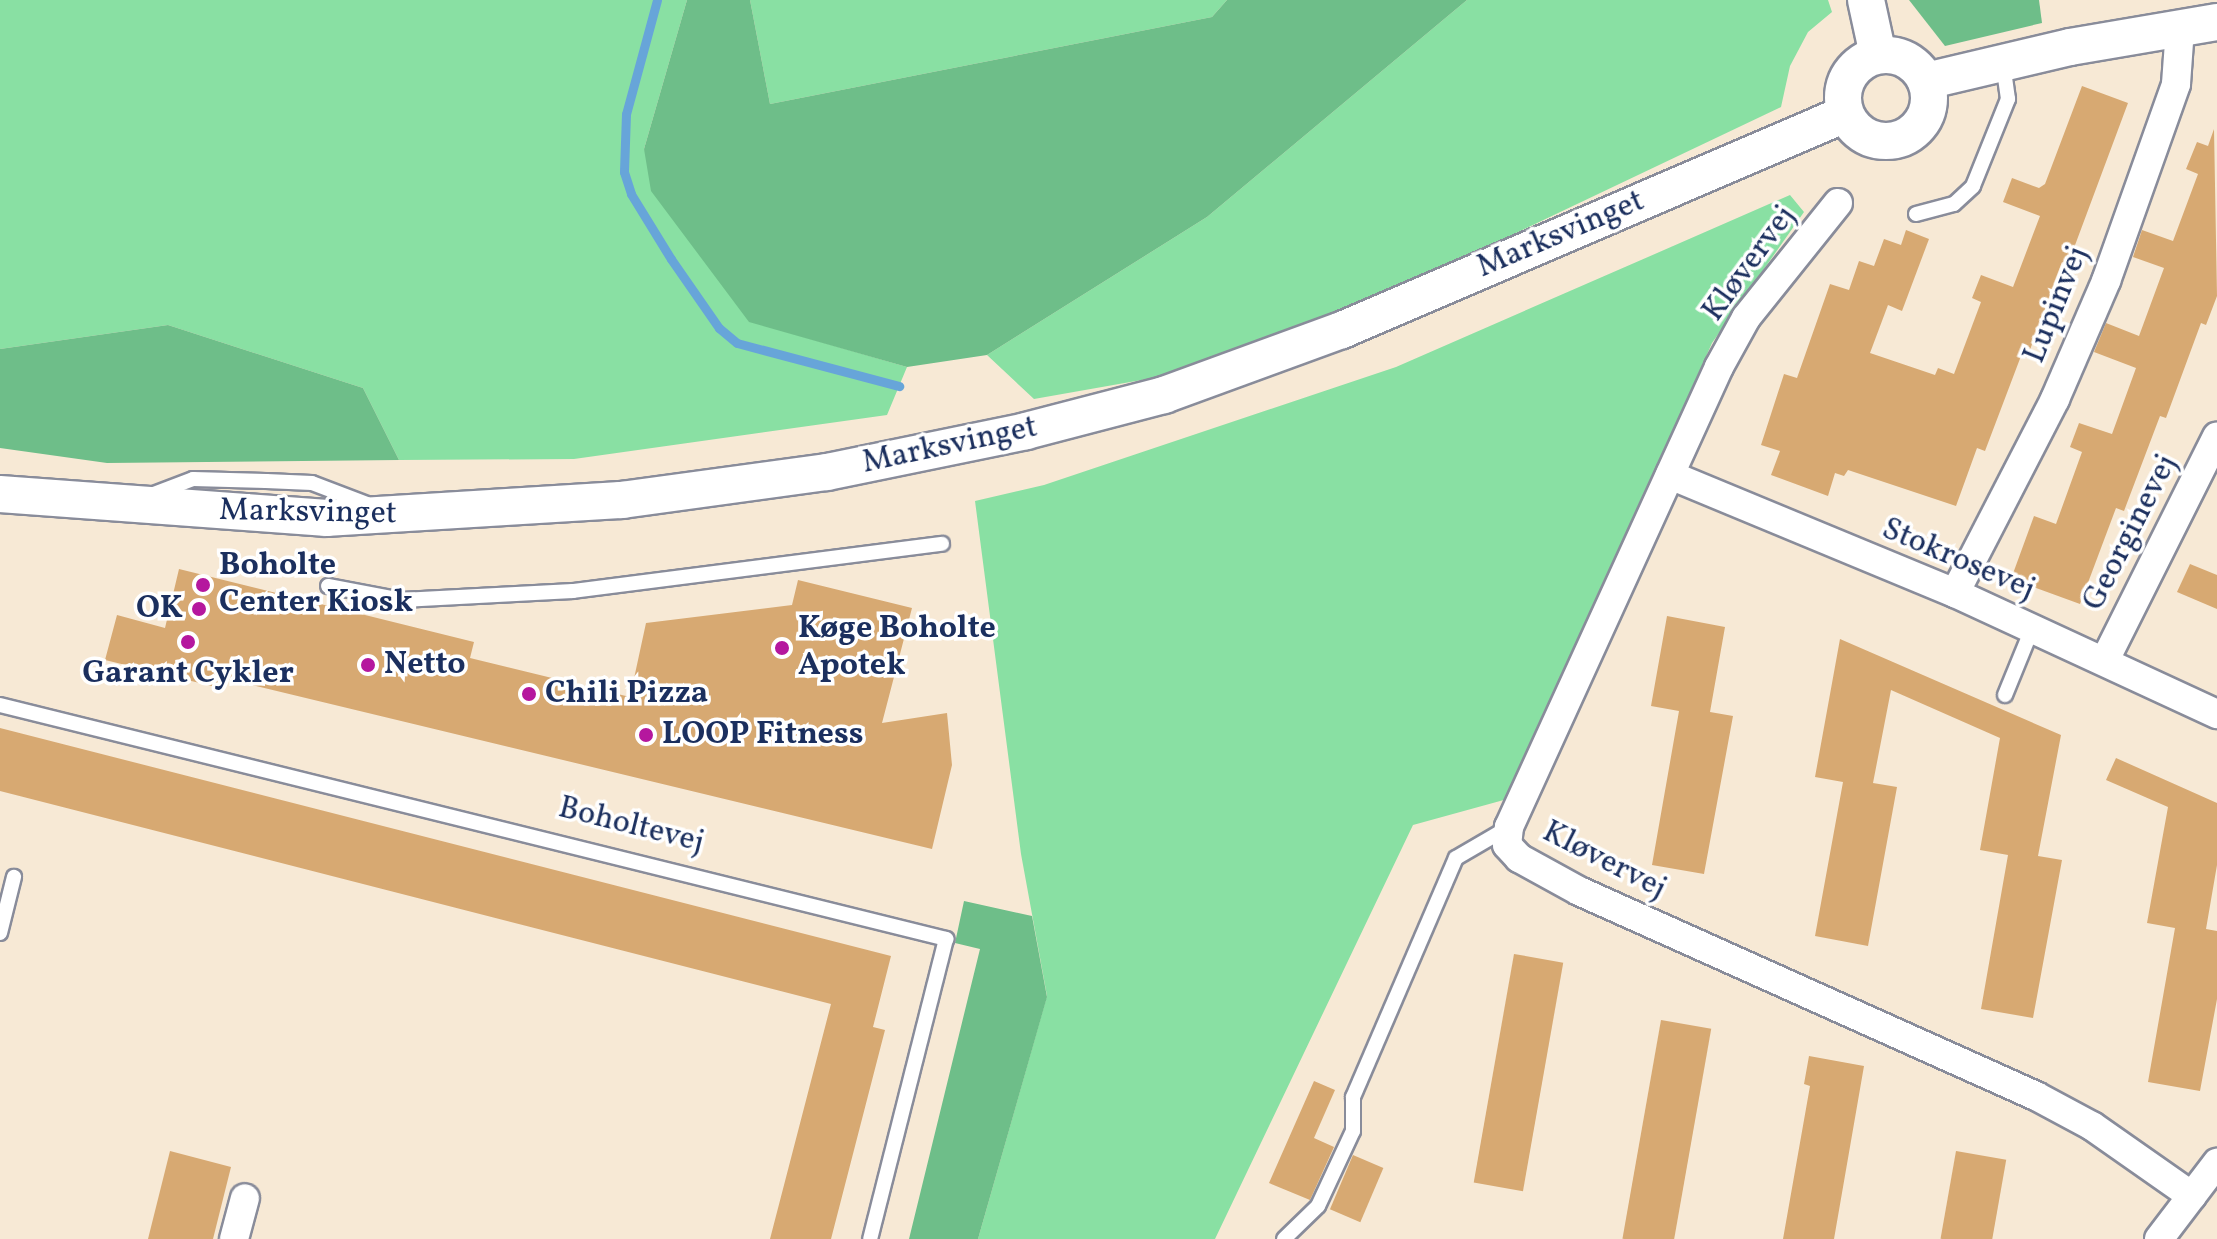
<!DOCTYPE html>
<html>
<head>
<meta charset="utf-8">
<style>
	body { margin:0 }
	#map { position:relative; width:2217px; height:1239px; overflow:hidden; background:#f7e9d5; font-family:Vollkorn,serif }
	div>[style] { position:absolute }
	.green>* { inset:0; background:#89e0a3 }
	.forest>* { inset:0; background:#6ebe89 }
	.stream>* { height:9px; margin:-4.5px; padding:0 4.5px; transform-origin:4.5px; border-radius:4.5px; background:#67a5d9 }
	.building>* { inset:0; background:#d7a972; transform-origin:0 0 }
	.roads { filter:drop-shadow(2px 0 #898c9a) drop-shadow(-2px 0 #898c9a) drop-shadow(0 2px #898c9a) drop-shadow(0 -2px #898c9a) }
	.service>* { height:14px; margin:-7px; padding:0 7px; transform-origin:7px; border-radius:7px; background:#fff }
	.minor>* { height:28px; margin:-14px; padding:0 14px; transform-origin:14px; border-radius:14px; background:#fff }
	.tertiary>* { height:36px; margin:-18px; padding:0 18px; transform-origin:18px; border-radius:18px; background:#fff }
	.tertiary>.ring { margin:-18px; padding:0; box-sizing:content-box; background:none; border:36px solid #fff; border-radius:50% }
	.dots>* { width:22px; height:22px; translate:-50% -50%; box-sizing:border-box; border:4px solid #fff; border-radius:50% }
	span { translate:-50% -50%; white-space:nowrap; text-align:center; line-height:1.15; -webkit-text-stroke:7px #fff; paint-order:stroke }
	.street-label { font-size:32px; color:#1b2f5e }
	.poi-label { font-size:32px; color:#1b2f5e; font-weight:700 }
	.left { translate:0 -50%; text-align:left }
	.right { translate:-100% -50%; text-align:right }
</style>
</head>
<body>
<div id="map">
	<div class="green">
		<i style="clip-path:polygon(0 0,687px 0,644px 149px,749px 321px,907px 367px,887px 415px,574px 459px,399px 460px,363px 388px,168px 325px,0 349px)"></i>
		<i style="clip-path:polygon(750px 0,1227px 0,1212px 17px,770px 104px)"></i>
		<i style="clip-path:polygon(1467px 0,1828px 0,1832px 12px,1808px 32px,1790px 66px,1781px 107px,1352px 311px,1153px 378px,1034px 399px,987px 355px,1207px 217px)"></i>
		<i style="clip-path:polygon(1790px 195px,1804px 212px,1712px 343px,1511px 798px,1413px 825px,1215px 1239px,978px 1239px,1047px 996px,1021px 854px,975px 501px,1044px 485px,1396px 367px)"></i>
	</div>
	<div class="forest">
		<i style="clip-path:polygon(687px 0,750px 0,770px 104px,1212px 17px,1227px 0,1467px 0,1207px 217px,987px 355px,907px 367px,749px 322px,651px 191px,644px 149px)"></i>
		<i style="clip-path:polygon(1909px 0,2039px 0,2042px 23px,1945px 46px)"></i>
		<i style="clip-path:polygon(168px 325px,363px 388px,399px 460px,107px 463px,0 448px,0 349px)"></i>
		<i style="clip-path:polygon(964px 901px,1032px 916px,1047px 997px,978px 1239px,909px 1239px,980px 949px,955px 943px)"></i>
	</div>
	<div class="stream">
		<i style="left:657px;top:0;width:118px;rotate:105.2deg"></i>
		<i style="left:626px;top:114px;width:58px;rotate:92deg"></i>
		<i style="left:624px;top:172px;width:23px;rotate:72deg"></i>
		<i style="left:631px;top:194px;width:76px;rotate:58.4deg"></i>
		<i style="left:671px;top:259px;width:84px;rotate:55.2deg"></i>
		<i style="left:719px;top:328px;width:23px;rotate:40deg"></i>
		<i style="left:737px;top:343px;width:168px;rotate:14.9deg"></i>
	</div>
	<div class="building">
		<i style="clip-path:polygon(2082px 86px,2128px 103px,2068px 264px,2062px 262px,2027px 358px,2021px 356px,1985px 451px,1977px 448px,1956px 506px,1848px 470px,1844px 476px,1835px 473px,1828px 496px,1771px 475px,1780px 451px,1761px 445px,1784px 374px,1797px 378px,1830px 284px,1849px 290px,1859px 261px,1874px 266px,1884px 239px,1901px 245px,1906px 230px,1929px 239px,1902px 311px,1888px 305px,1870px 353px,1935px 375px,1938px 368px,1954px 374px,1981px 302px,1972px 298px,1981px 275px,2013px 287px,2040px 216px,2003px 202px,2012px 178px,2039px 188px,2045px 184px)"></i>
		<i style="clip-path:polygon(2214px 129px,2217px 296px,2206px 325px,2201px 323px,2166px 418px,2160px 416px,2124px 511px,2116px 508px,2080px 604px,2011px 579px,2034px 516px,2056px 524px,2082px 452px,2070px 447px,2079px 423px,2112px 434px,2136px 368px,2094px 352px,2106px 323px,2139px 336px,2164px 268px,2133px 257px,2142px 230px,2173px 241px,2198px 174px,2186px 169px,2197px 142px,2208px 146px)"></i>
		<i style="clip-path:polygon(2190px 564px,2217px 575px,2217px 609px,2177px 592px)"></i>
		<i style="clip-path:polygon(179px 569px,474px 642px,470px 658px,630px 697px,646px 623px,792px 605px,798px 580px,912px 608px,882px 723px,947px 713px,952px 765px,932px 849px,219px 677px,216px 687px,105px 660px,117px 615px,165px 628px)"></i>
		<i style="clip-path:polygon(1667px 616px,1725px 627px,1710px 712px,1733px 716px,1704px 874px,1652px 865px,1679px 711px,1651px 706px)"></i>
		<i style="clip-path:polygon(1840px 639px,2061px 735px,2038px 856px,2062px 860px,2033px 1018px,1981px 1009px,2008px 855px,1980px 850px,2000px 738px,1891px 690px,1873px 783px,1897px 787px,1868px 946px,1815px 936px,1843px 782px,1815px 777px)"></i>
		<i style="clip-path:polygon(0 728px,891px 956px,873px 1027px,885px 1030px,831px 1239px,770px 1239px,831px 1004px,0 791px)"></i>
		<i style="clip-path:polygon(2116px 758px,2217px 803px,2217px 865px,2206px 929px,2217px 931px,2217px 999px,2200px 1091px,2148px 1082px,2175px 928px,2147px 923px,2168px 807px,2106px 780px)"></i>
		<i style="left:1514px;top:954px;width:50px;height:232px;rotate:10deg"></i>
		<i style="left:1661px;top:1020px;width:51px;height:222px;rotate:10deg"></i>
		<i style="clip-path:polygon(1809px 1056px,1864px 1066px,1834px 1239px,1783px 1239px,1810px 1086px,1804px 1084px)"></i>
		<i style="clip-path:polygon(1314px 1081px,1335px 1090px,1314px 1138px,1334px 1147px,1310px 1200px,1269px 1183px)"></i>
		<i style="clip-path:polygon(170px 1151px,231px 1167px,213px 1239px,148px 1239px)"></i>
		<i style="left:1956px;top:1151px;width:51px;height:89px;rotate:10deg"></i>
		<i style="left:1353px;top:1155px;width:33px;height:59px;rotate:23deg"></i>
	</div>
	<div class="roads">
		<div class="service">
			<i style="left:1916px;top:214px;width:39px;rotate:-15deg"></i>
			<i style="left:1954px;top:204px;width:26px;rotate:-43deg"></i>
			<i style="left:1973px;top:186px;width:94px;rotate:-68.1deg"></i>
			<i style="left:2008px;top:99px;width:35px;rotate:-98deg"></i>
			<i style="left:151px;top:495px;width:45px;rotate:-20.9deg"></i>
			<i style="left:193px;top:479px;width:73px;rotate:1.6deg"></i>
			<i style="left:266px;top:481px;width:46px;rotate:2.5deg"></i>
			<i style="left:312px;top:483px;width:59px;rotate:20.9deg"></i>
			<i style="left:328px;top:586px;width:75px;rotate:10.7deg"></i>
			<i style="left:402px;top:600px;width:171px;rotate:-3deg"></i>
			<i style="left:573px;top:591px;width:372px;rotate:-7.3deg"></i>
			<i style="left:2005px;top:695px;width:71px;rotate:-67.8deg"></i>
			<i style="left:0;top:705px;width:975px;rotate:13.89deg"></i>
			<i style="left:946px;top:939px;width:309px;rotate:104.2deg"></i>
			<i style="left:0;top:933px;width:58px;rotate:-76deg"></i>
			<i style="left:1284px;top:1239px;width:47px;rotate:-44.1deg"></i>
			<i style="left:1318px;top:1206px;width:83px;rotate:-65deg"></i>
			<i style="left:1353px;top:1131px;width:34px;rotate:-90deg"></i>
			<i style="left:1353px;top:1097px;width:260px;rotate:-66.7deg"></i>
			<i style="left:1456px;top:858px;width:61px;rotate:-30.3deg"></i>
		</div>
		<div class="minor">
			<i style="left:1838px;top:203px;width:147px;rotate:128.7deg"></i>
			<i style="left:1746px;top:318px;width:56px;rotate:118.9deg"></i>
			<i style="left:1719px;top:367px;width:506px;rotate:114.54deg"></i>
			<i style="left:1509px;top:827px;width:18px;rotate:96deg"></i>
			<i style="left:1507px;top:845px;width:18px;rotate:47deg"></i>
			<i style="left:1519px;top:858px;width:68px;rotate:28.8deg"></i>
			<i style="left:1579px;top:891px;width:501px;rotate:24.16deg"></i>
			<i style="left:2036px;top:1096px;width:64px;rotate:28.2deg"></i>
			<i style="left:2092px;top:1126px;width:122px;rotate:35deg"></i>
			<i style="left:1670px;top:475px;width:308px;rotate:22.5deg"></i>
			<i style="left:1955px;top:593px;width:289px;rotate:24.8deg"></i>
			<i style="left:1955px;top:593px;width:218px;rotate:-62.7deg"></i>
			<i style="left:2055px;top:399px;width:129px;rotate:-66.6deg"></i>
			<i style="left:2106px;top:281px;width:209px;rotate:-70.4deg"></i>
			<i style="left:2176px;top:84px;width:56px;rotate:-85.9deg"></i>
			<i style="left:2105px;top:660px;width:250px;rotate:-63.4deg"></i>
			<i style="left:234px;top:1239px;width:42px;rotate:-75deg"></i>
			<i style="left:2159px;top:1239px;width:96px;rotate:-52.7deg"></i>
		</div>
		<div class="tertiary">
			<i style="left:1866px;top:0;width:56px;rotate:77.7deg"></i>
			<i class="ring" style="left:1843px;top:55px;width:50px;height:50px"></i>
			<i style="left:1926px;top:81px;width:148px;rotate:-13.3deg"></i>
			<i style="left:2070px;top:47px;width:149px;rotate:-9.7deg"></i>
			<i style="left:0;top:494px;width:328px;rotate:4.2deg"></i>
			<i style="left:327px;top:518px;width:296px;rotate:-3.5deg"></i>
			<i style="left:622px;top:500px;width:207px;rotate:-7.8deg"></i>
			<i style="left:827px;top:472px;width:203px;rotate:-11.6deg"></i>
			<i style="left:1026px;top:431px;width:143px;rotate:-14.6deg"></i>
			<i style="left:1164px;top:395px;width:189px;rotate:-20.1deg"></i>
			<i style="left:1342px;top:330px;width:547px;rotate:-23.24deg"></i>
		</div>
	</div>
	<div class="dots">
		<i style="left:203px;top:585px;background:#b5179e"></i>
		<i style="left:199px;top:609px;background:#b5179e"></i>
		<i style="left:188px;top:642px;background:#b5179e"></i>
		<i style="left:782px;top:648px;background:#b5179e"></i>
		<i style="left:368px;top:665px;background:#b5179e"></i>
		<i style="left:529px;top:694px;background:#b5179e"></i>
		<i style="left:646px;top:735px;background:#b5179e"></i>
	</div>
	<div class="street-label">
		<span style="left:1561px;top:235px;rotate:-23deg">Marksvinget</span>
		<span style="left:1750px;top:264px;rotate:-54deg">Kløvervej</span>
		<span style="left:2057px;top:305px;rotate:-68deg">Lupinvej</span>
		<span style="left:950px;top:446px;rotate:-12deg">Marksvinget</span>
		<span style="left:308px;top:513px;rotate:1deg">Marksvinget</span>
		<span style="left:2131px;top:533px;rotate:-63deg">Georginevej</span>
		<span style="left:1958px;top:560px;rotate:23deg">Stokrosevej</span>
		<span style="left:631px;top:826px;rotate:14deg">Boholtevej</span>
		<span style="left:1604px;top:861px;rotate:27deg">Kløvervej</span>
	</div>
	<div class="poi-label">
		<span class="left" style="left:219px;top:585px">Boholte<br>Center Kiosk</span>
		<span class="right" style="left:183px;top:609px">OK</span>
		<span class="left" style="left:798px;top:648px">Køge Boholte<br>Apotek</span>
		<span class="left" style="left:384px;top:665px">Netto</span>
		<span style="left:188px;top:674px">Garant Cykler</span>
		<span class="left" style="left:545px;top:694px">Chili Pizza</span>
		<span class="left" style="left:662px;top:735px">LOOP Fitness</span>
	</div>
</div>
</body>
</html>
